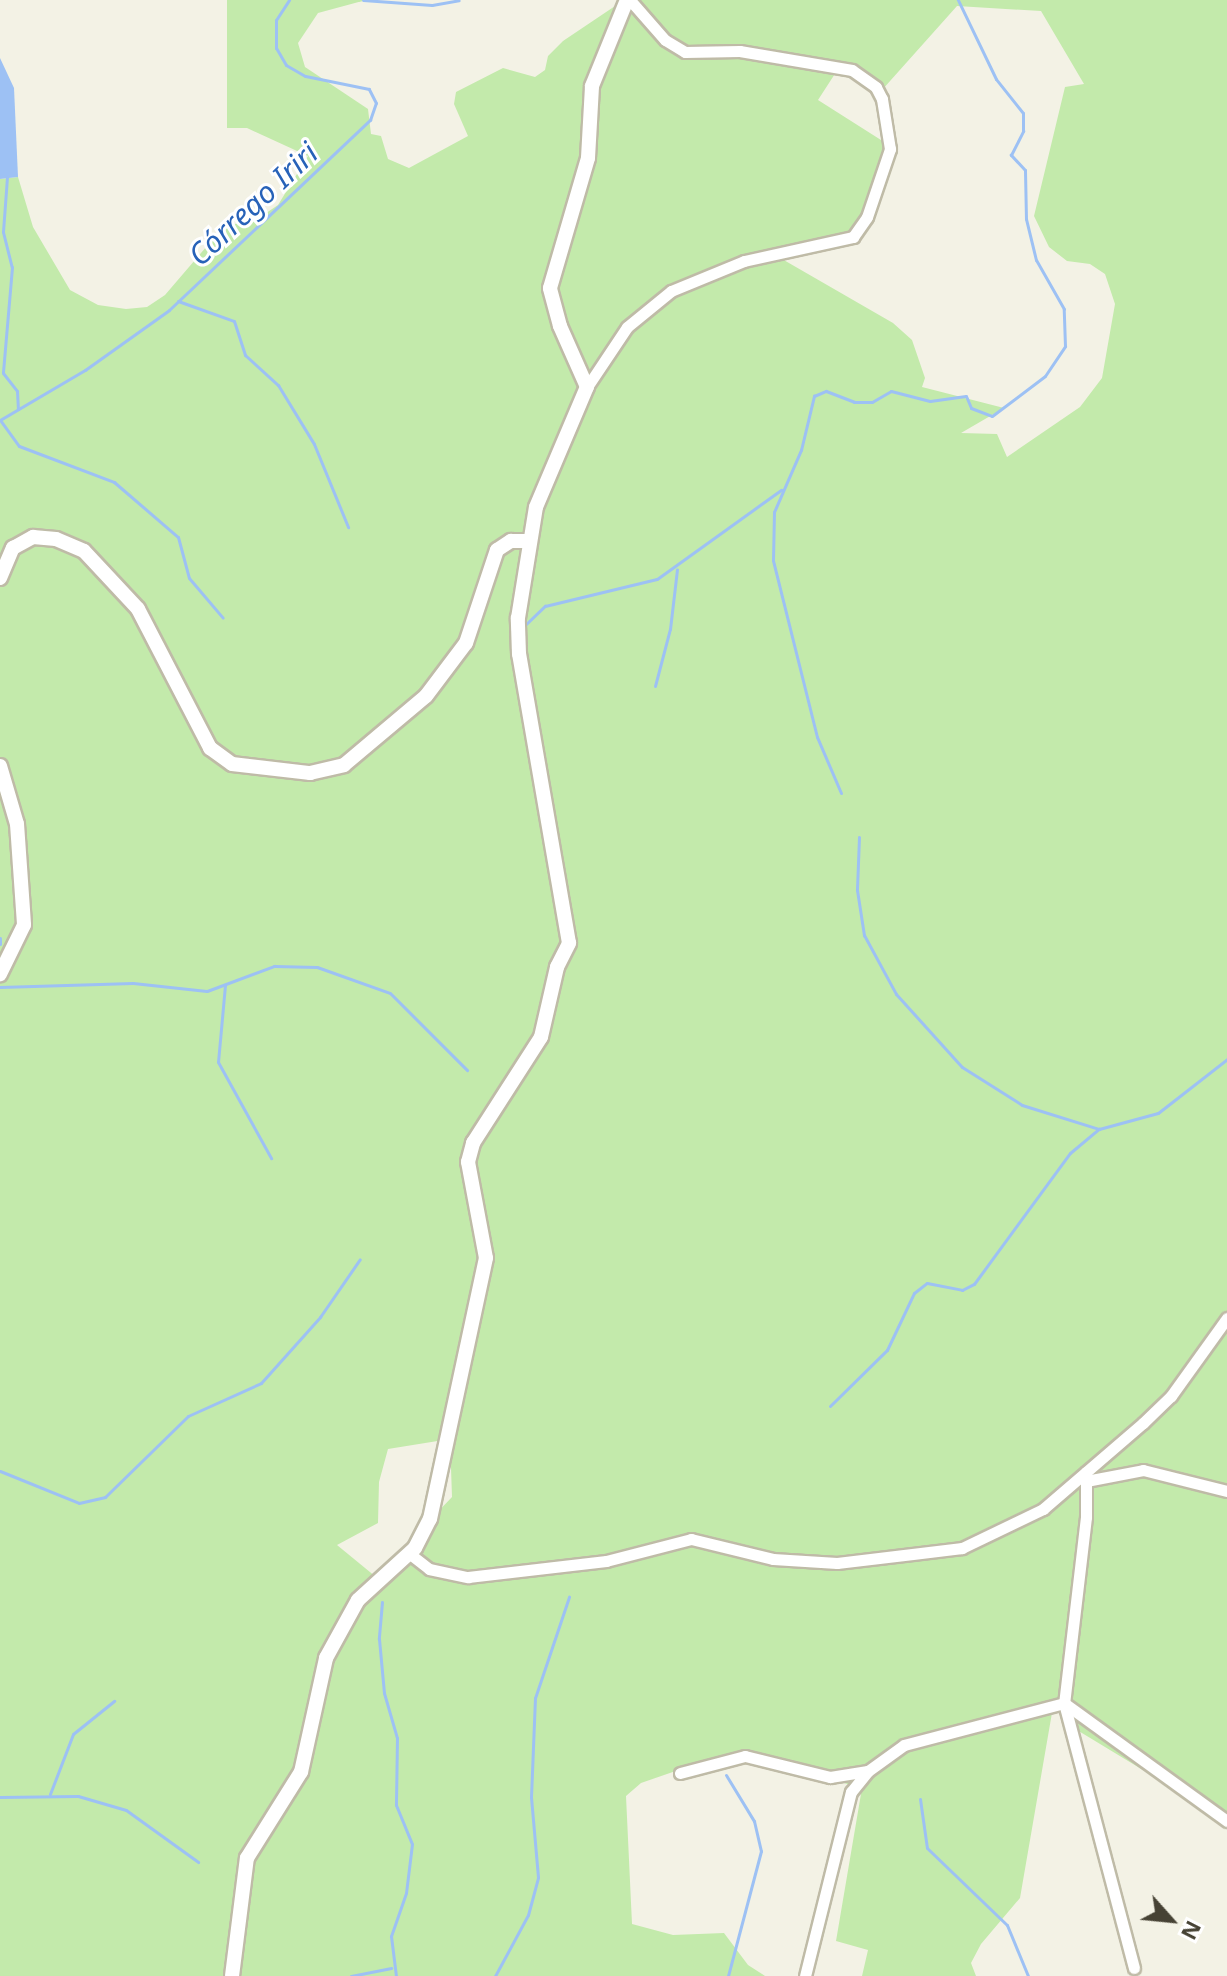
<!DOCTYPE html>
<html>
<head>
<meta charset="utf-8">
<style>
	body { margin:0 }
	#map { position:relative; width:1227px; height:1976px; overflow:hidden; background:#f3f2e5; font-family:"Noto Sans",sans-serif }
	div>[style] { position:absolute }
	.green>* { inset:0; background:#c3eaab }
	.water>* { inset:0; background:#9dc1f4 }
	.stream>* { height:3px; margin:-1.5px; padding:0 1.5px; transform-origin:1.5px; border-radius:1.5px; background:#9dc1f4 }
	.roads { filter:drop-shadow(2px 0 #bfbba7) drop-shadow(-2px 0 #bfbba7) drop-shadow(0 2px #bfbba7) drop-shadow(0 -2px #bfbba7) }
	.minor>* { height:11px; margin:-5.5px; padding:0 5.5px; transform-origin:5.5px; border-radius:5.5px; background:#fff }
	.tertiary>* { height:14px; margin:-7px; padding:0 7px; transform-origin:7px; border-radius:7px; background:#fff }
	span { translate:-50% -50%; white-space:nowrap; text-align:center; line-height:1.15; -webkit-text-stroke:6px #fff; paint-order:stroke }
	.water-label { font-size:30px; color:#2762b8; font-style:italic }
	.north { position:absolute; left:1131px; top:1880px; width:80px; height:80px; -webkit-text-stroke:6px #fff; paint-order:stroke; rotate:117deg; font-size:22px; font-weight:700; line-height:32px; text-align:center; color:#464234 }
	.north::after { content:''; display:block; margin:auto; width:28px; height:36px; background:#464234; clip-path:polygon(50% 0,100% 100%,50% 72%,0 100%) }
</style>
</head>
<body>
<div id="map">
	<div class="green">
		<i style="clip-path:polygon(evenodd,227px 0,366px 0,318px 13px,298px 43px,305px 67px,368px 109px,371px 134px,381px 136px,388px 159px,409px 168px,468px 136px,454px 104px,456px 92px,503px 68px,535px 77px,545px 70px,548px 56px,563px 41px,624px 0,1227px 0,1227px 1821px,1077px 1730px,1053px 1707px,1020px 1898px,981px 1944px,971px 1963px,976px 1976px,862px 1976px,868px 1950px,836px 1941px,862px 1788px,760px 1760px,719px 1756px,641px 1783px,626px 1796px,632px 1924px,673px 1935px,724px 1933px,748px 1965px,765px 1976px,0 1976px,0 179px,18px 177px,33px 227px,70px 290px,98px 305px,126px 309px,147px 307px,165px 295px,225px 225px,253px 222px,278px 205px,308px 156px,247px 128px,227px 128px,227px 0,957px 6px,1041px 11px,1084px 84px,1065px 87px,1034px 216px,1049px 247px,1067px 261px,1090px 264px,1105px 274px,1115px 304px,1102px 378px,1080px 407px,1007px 457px,997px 434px,961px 433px,1004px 408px,922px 387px,925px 378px,912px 340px,893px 323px,782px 259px,865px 227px,892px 147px,818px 100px,840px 66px,882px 90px,957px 6px,227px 0,450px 1439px,452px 1497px,376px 1577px,337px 1545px,378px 1523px,379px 1482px,388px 1449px,450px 1439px)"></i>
	</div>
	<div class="water">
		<i style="clip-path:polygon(0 58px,14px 88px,18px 177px,0 179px)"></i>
	</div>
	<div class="stream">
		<i style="left:363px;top:0;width:69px;rotate:4.1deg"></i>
		<i style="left:432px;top:5px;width:27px;rotate:-10deg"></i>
		<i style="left:7px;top:177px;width:55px;rotate:94.2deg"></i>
		<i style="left:3px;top:232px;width:36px;rotate:76deg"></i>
		<i style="left:12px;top:267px;width:106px;rotate:94.9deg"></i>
		<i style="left:3px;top:373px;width:23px;rotate:52deg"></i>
		<i style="left:17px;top:391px;width:18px;rotate:87deg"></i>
		<i style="left:178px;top:301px;width:59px;rotate:19.7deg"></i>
		<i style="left:234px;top:321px;width:36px;rotate:72deg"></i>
		<i style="left:245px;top:355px;width:45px;rotate:42.3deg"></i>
		<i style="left:278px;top:385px;width:69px;rotate:58.6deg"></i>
		<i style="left:314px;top:444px;width:90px;rotate:67.7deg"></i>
		<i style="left:0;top:420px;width:99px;rotate:-30.5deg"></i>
		<i style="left:85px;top:370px;width:103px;rotate:-35.5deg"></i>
		<i style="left:169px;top:310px;width:277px;rotate:-43.4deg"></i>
		<i style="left:370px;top:120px;width:18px;rotate:-71deg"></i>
		<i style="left:376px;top:103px;width:16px;rotate:-117deg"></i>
		<i style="left:369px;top:89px;width:65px;rotate:-168.5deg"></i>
		<i style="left:305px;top:76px;width:22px;rotate:-150deg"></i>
		<i style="left:286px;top:65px;width:20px;rotate:-120deg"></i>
		<i style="left:276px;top:48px;width:28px;rotate:-90deg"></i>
		<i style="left:276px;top:20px;width:24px;rotate:-57deg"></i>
		<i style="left:0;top:420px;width:32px;rotate:54deg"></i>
		<i style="left:19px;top:446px;width:102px;rotate:20.8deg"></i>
		<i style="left:114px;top:482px;width:84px;rotate:40.7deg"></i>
		<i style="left:178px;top:537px;width:42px;rotate:75deg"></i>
		<i style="left:189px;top:578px;width:52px;rotate:49.6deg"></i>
		<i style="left:525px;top:625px;width:28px;rotate:-44deg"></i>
		<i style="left:545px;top:606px;width:115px;rotate:-13.6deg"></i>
		<i style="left:657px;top:579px;width:153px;rotate:-35.7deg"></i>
		<i style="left:655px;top:686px;width:59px;rotate:-75.3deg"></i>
		<i style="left:670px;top:629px;width:60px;rotate:-83.3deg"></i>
		<i style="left:841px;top:793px;width:61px;rotate:-113.2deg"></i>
		<i style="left:817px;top:737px;width:182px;rotate:-104deg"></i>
		<i style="left:773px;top:560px;width:48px;rotate:-88.8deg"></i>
		<i style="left:774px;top:512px;width:68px;rotate:-66.5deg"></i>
		<i style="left:801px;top:450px;width:56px;rotate:-76.5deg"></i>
		<i style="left:814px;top:396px;width:13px;rotate:-23deg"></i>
		<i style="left:826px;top:391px;width:30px;rotate:21deg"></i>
		<i style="left:854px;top:402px;width:18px"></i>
		<i style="left:872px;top:402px;width:22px;rotate:-30deg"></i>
		<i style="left:891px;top:391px;width:40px;rotate:14.4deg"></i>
		<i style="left:930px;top:401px;width:36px;rotate:-8deg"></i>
		<i style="left:966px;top:396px;width:13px;rotate:67deg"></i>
		<i style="left:971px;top:408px;width:22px;rotate:21deg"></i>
		<i style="left:992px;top:416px;width:66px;rotate:-37deg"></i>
		<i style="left:1045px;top:376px;width:36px;rotate:-56deg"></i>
		<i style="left:1065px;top:346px;width:37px;rotate:-92deg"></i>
		<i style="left:1064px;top:309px;width:56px;rotate:-119.7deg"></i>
		<i style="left:1036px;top:260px;width:42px;rotate:-103.7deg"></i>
		<i style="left:1026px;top:219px;width:49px;rotate:-91.2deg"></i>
		<i style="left:1025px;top:170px;width:21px;rotate:-133deg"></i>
		<i style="left:1011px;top:155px;width:27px;rotate:-63deg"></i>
		<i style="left:1023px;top:131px;width:18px;rotate:-90deg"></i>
		<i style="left:1023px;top:113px;width:43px;rotate:-128.5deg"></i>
		<i style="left:996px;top:79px;width:88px;rotate:-115.7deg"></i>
		<i style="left:859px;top:837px;width:53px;rotate:92.2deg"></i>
		<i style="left:857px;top:890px;width:46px;rotate:81.2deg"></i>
		<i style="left:864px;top:935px;width:67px;rotate:61.5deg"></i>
		<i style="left:896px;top:994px;width:98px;rotate:47.9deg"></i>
		<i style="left:962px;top:1067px;width:71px;rotate:32.3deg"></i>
		<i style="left:1022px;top:1105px;width:81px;rotate:17.3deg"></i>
		<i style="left:0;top:938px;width:6px;rotate:90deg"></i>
		<i style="left:225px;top:985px;width:77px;rotate:95.2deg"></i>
		<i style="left:218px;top:1062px;width:110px;rotate:61.1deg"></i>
		<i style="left:0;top:987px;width:133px;rotate:-1.7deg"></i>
		<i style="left:133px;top:983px;width:74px;rotate:6.2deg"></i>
		<i style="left:207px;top:991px;width:72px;rotate:-20.5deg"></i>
		<i style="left:274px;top:966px;width:43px;rotate:1.3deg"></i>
		<i style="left:317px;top:967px;width:77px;rotate:19.6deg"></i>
		<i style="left:390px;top:993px;width:109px;rotate:45deg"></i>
		<i style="left:830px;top:1406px;width:80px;rotate:-44.5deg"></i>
		<i style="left:887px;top:1350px;width:63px;rotate:-64.7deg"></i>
		<i style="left:914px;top:1293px;width:16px;rotate:-38deg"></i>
		<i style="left:927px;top:1283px;width:36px;rotate:11deg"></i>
		<i style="left:962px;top:1290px;width:13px;rotate:-27deg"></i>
		<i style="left:974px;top:1284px;width:162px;rotate:-53.8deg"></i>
		<i style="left:1070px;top:1153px;width:38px;rotate:-40deg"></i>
		<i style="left:1099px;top:1129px;width:61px;rotate:-15.2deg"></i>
		<i style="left:1158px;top:1113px;width:88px;rotate:-38deg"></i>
		<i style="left:0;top:1471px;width:85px;rotate:22.1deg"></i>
		<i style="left:79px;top:1503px;width:27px;rotate:-13deg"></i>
		<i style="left:105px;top:1497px;width:116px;rotate:-44.3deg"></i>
		<i style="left:188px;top:1416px;width:80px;rotate:-24.3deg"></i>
		<i style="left:261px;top:1383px;width:89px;rotate:-48.2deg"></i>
		<i style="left:320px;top:1317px;width:70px;rotate:-55.4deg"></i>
		<i style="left:382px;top:1602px;width:37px;rotate:95deg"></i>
		<i style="left:379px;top:1639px;width:54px;rotate:84.7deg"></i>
		<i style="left:384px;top:1693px;width:47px;rotate:73.9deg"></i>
		<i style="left:397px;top:1738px;width:67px;rotate:90.9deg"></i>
		<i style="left:396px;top:1805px;width:42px;rotate:67.7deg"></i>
		<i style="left:412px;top:1844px;width:49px;rotate:97deg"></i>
		<i style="left:406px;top:1893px;width:46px;rotate:109.2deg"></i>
		<i style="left:391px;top:1936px;width:40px;rotate:82.9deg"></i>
		<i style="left:726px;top:1775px;width:54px;rotate:58.7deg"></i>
		<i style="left:754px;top:1821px;width:31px;rotate:77deg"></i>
		<i style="left:761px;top:1851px;width:129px;rotate:104.8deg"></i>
		<i style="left:50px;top:1794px;width:64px;rotate:-69deg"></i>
		<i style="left:73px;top:1734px;width:53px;rotate:-38.8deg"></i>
		<i style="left:0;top:1797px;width:78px;rotate:-0.7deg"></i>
		<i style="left:78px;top:1796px;width:50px;rotate:16.3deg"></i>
		<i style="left:126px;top:1810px;width:89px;rotate:35.8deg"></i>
		<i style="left:920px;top:1799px;width:49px;rotate:81.9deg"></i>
		<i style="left:927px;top:1848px;width:111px;rotate:43.9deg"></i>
		<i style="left:1007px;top:1925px;width:55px;rotate:67.6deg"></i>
		<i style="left:351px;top:1976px;width:41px;rotate:-11.3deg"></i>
		<i style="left:495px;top:1976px;width:69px;rotate:-61.6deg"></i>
		<i style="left:528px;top:1915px;width:39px;rotate:-75deg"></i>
		<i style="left:538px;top:1877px;width:80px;rotate:-95deg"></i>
		<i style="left:531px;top:1797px;width:99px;rotate:-87.7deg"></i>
		<i style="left:535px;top:1698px;width:107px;rotate:-71.4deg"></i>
	</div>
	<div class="roads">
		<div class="minor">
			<i style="left:587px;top:387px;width:72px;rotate:-56.3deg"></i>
			<i style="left:627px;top:327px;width:57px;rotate:-39.3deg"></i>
			<i style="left:671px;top:291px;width:79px;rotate:-22.3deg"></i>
			<i style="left:744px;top:261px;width:112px;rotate:-12.4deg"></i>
			<i style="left:853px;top:237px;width:24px;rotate:-55deg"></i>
			<i style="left:867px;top:217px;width:72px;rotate:-71.3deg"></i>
			<i style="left:890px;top:149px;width:51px;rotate:-99.1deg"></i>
			<i style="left:882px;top:99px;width:13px;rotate:-117deg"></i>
			<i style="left:876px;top:87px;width:29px;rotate:-145deg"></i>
			<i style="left:852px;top:70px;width:114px;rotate:-170.4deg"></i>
			<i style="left:740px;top:51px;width:55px;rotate:179deg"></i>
			<i style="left:685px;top:52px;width:23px;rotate:-149deg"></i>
			<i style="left:665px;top:40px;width:53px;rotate:-131.2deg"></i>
			<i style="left:1086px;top:1472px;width:45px;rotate:90deg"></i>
			<i style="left:1086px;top:1517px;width:187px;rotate:96.7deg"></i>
			<i style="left:1064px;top:1703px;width:274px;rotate:75.2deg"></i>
			<i style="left:1086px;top:1481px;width:58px;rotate:-10.9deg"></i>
			<i style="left:1143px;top:1470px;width:87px;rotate:14deg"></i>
			<i style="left:410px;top:1554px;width:24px;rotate:38deg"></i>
			<i style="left:429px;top:1569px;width:40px;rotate:12deg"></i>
			<i style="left:468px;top:1577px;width:139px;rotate:-6.6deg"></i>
			<i style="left:606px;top:1561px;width:88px;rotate:-14.5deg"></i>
			<i style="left:691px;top:1539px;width:84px;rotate:13.7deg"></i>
			<i style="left:773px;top:1559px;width:64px;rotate:3.6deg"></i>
			<i style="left:837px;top:1563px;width:126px;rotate:-6.8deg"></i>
			<i style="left:962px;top:1548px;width:90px;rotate:-25.7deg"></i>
			<i style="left:1043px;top:1509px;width:132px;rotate:-40.7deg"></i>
			<i style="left:1143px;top:1423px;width:39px;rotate:-44deg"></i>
			<i style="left:1171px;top:1396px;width:96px;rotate:-54.3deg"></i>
			<i style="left:680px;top:1773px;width:67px;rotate:-14.7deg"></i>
			<i style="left:745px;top:1756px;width:88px;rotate:13.9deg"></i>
			<i style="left:830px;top:1777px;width:38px;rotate:-9deg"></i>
			<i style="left:805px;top:1976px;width:190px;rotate:-76deg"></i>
			<i style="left:851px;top:1792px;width:27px;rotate:-51deg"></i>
			<i style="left:868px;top:1771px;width:44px;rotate:-35.8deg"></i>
			<i style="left:904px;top:1745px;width:165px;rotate:-14.7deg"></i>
			<i style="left:1064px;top:1703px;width:201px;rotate:35.9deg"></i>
		</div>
		<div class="tertiary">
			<i style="left:0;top:578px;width:33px;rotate:-67deg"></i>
			<i style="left:13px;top:548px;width:23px;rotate:-29deg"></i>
			<i style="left:33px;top:537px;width:23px;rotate:5deg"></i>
			<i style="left:56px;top:539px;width:30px;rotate:23deg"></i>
			<i style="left:84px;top:551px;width:79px;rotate:47deg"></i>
			<i style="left:138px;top:609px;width:157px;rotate:62.6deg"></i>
			<i style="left:210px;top:748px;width:27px;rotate:36deg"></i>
			<i style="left:232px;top:764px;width:79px;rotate:6.6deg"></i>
			<i style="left:310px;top:773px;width:35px;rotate:-13deg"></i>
			<i style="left:344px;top:765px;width:107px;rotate:-40.1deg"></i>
			<i style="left:426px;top:696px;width:66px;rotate:-53deg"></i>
			<i style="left:466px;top:643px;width:98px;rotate:-71.6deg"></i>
			<i style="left:497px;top:550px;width:17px;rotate:-33deg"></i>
			<i style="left:511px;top:541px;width:19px"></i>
			<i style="left:0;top:766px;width:60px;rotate:73.7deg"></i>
			<i style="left:17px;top:824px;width:101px;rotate:86deg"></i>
			<i style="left:24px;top:925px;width:55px;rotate:116.1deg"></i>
			<i style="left:232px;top:1976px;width:119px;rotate:-82.8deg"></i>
			<i style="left:247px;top:1858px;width:102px;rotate:-57.9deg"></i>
			<i style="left:301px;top:1772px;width:117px;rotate:-77.6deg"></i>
			<i style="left:326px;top:1658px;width:66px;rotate:-61.1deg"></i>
			<i style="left:358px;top:1600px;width:77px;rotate:-42.4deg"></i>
			<i style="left:415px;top:1548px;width:33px;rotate:-63deg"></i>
			<i style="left:430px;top:1519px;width:267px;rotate:-77.9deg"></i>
			<i style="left:486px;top:1258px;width:98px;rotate:-100.6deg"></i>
			<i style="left:468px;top:1162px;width:20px;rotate:-75deg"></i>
			<i style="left:473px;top:1143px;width:126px;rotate:-57.3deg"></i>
			<i style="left:541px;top:1037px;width:72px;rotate:-77.1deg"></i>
			<i style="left:557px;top:967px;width:27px;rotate:-63deg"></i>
			<i style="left:569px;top:943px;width:293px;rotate:-99.8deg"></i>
			<i style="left:519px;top:654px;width:36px;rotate:-92deg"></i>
			<i style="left:518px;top:618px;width:112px;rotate:-80.8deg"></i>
			<i style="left:536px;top:507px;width:130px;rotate:-67deg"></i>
			<i style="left:587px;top:387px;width:67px;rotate:-113.9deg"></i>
			<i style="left:560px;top:326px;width:39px;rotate:-105deg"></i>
			<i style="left:550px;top:288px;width:135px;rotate:-73.7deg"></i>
			<i style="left:588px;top:158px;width:72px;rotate:-86.8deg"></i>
			<i style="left:592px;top:86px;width:93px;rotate:-67.9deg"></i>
		</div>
	</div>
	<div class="water-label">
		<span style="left:253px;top:204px;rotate:-43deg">Córrego Iriri</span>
	</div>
	<div class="north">N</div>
</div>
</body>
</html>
